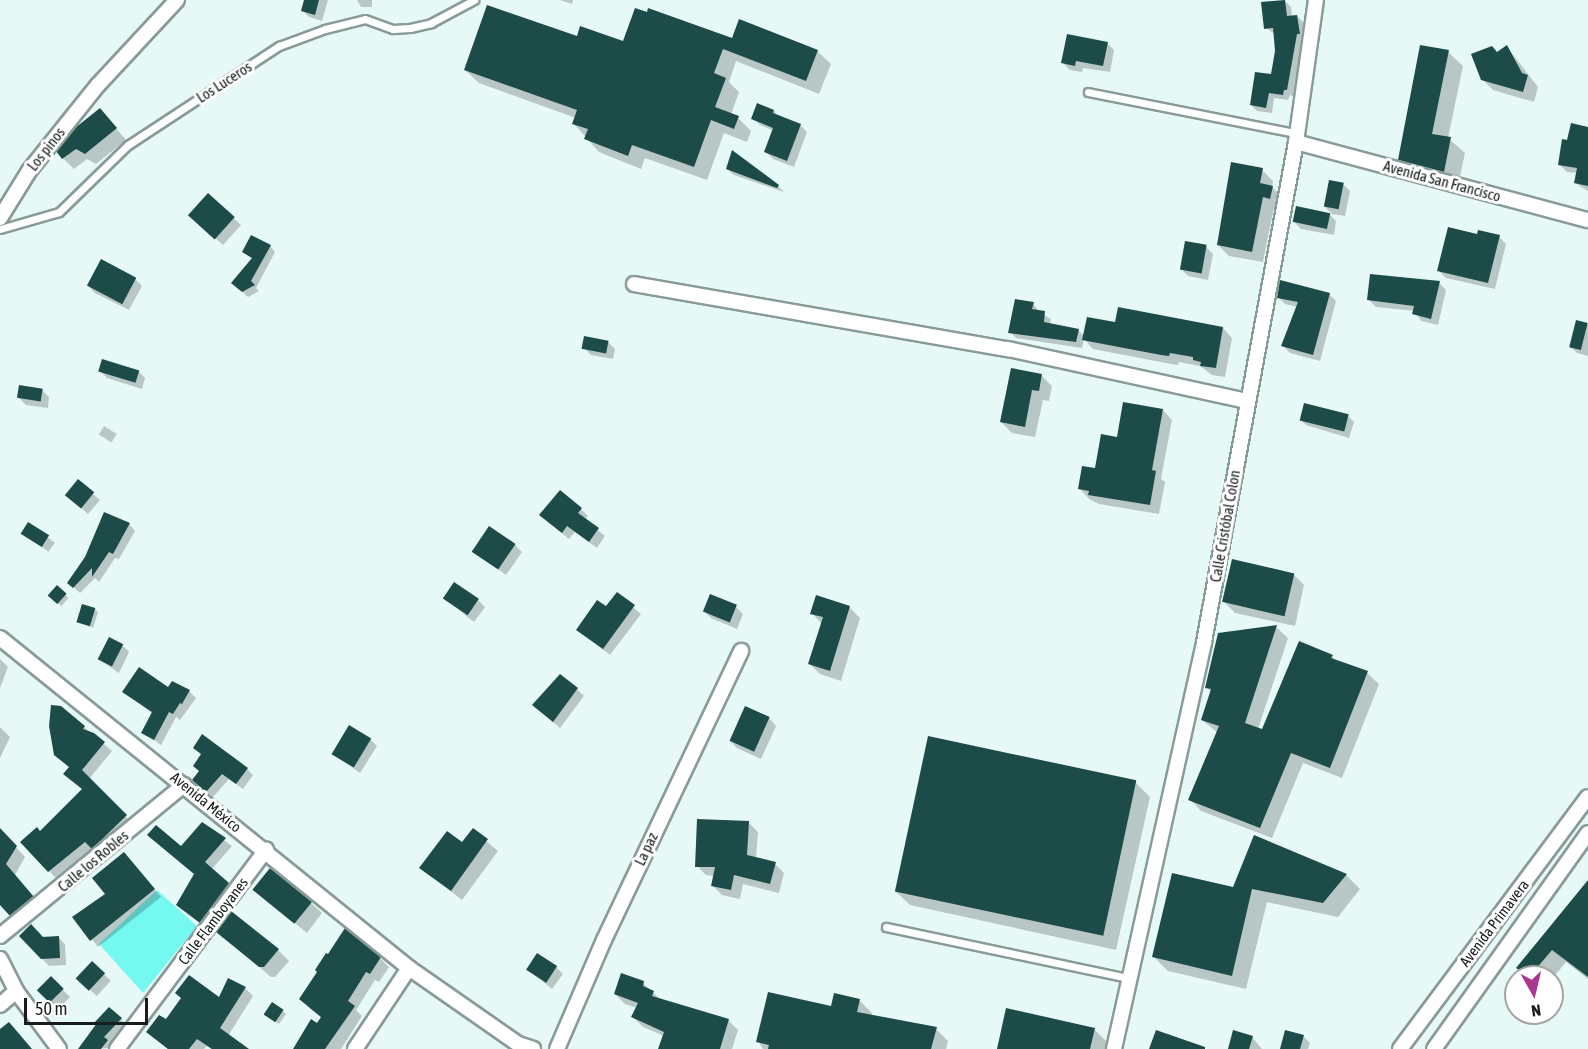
<!DOCTYPE html>
<html>
<head>
<meta charset="utf-8">
<style>
	body { margin:0 }
	#map { position:relative; width:1588px; height:1049px; overflow:hidden; background:#e6f9f7; font-family:"Asap Condensed",sans-serif }
	div>[style] { position:absolute }
	.green>* { inset:0; background:#74f8ef }
	.shadow>* { inset:0; background:#0003; transform-origin:0 0 }
	.building>* { inset:0; background:#1d4c48; transform-origin:0 0 }
	.roads { filter:drop-shadow(2px 0 #899b99) drop-shadow(-2px 0 #899b99) drop-shadow(0 2px #899b99) drop-shadow(0 -2px #899b99) }
	.lane>* { height:7px; margin:-3.5px; padding:0 3.5px; transform-origin:3.5px; border-radius:3.5px; background:#fff }
	.street>* { height:14px; margin:-7px; padding:0 7px; transform-origin:7px; border-radius:7px; background:#fff }
	span { translate:-50% -50%; white-space:nowrap; text-align:center; line-height:1.15; -webkit-text-stroke:6px #fff; paint-order:stroke }
	.street-label { font-size:15px; color:#161d1c }
	.north { position:absolute; left:1504px; top:965px; width:60px; height:60px; box-sizing:border-box; background:#fff; border:2px solid #a2a5a4; border-radius:50%; rotate:172deg; font-size:16px; font-weight:700; line-height:24px; text-align:center; color:#161d1c }
	.north::after { content:''; display:block; margin:auto; width:21px; height:27px; background:#ab368f; clip-path:polygon(50% 0,100% 100%,50% 72%,0 100%) }
	.scale { position:absolute; left:24px; top:998px; width:124px; height:27px; box-sizing:border-box; border:3px solid #161d1c; border-top:0; padding-left:8px; font-size:18px; line-height:21px; white-space:nowrap; color:#161d1c; -webkit-text-stroke:4px #fff; paint-order:stroke }
</style>
</head>
<body>
<div id="map">
	<div class="green">
		<i style="clip-path:polygon(157px 890px,197px 926px,143px 993px,99px 944px)"></i>
	</div>
	<div class="shadow">
		<i style="clip-path:polygon(305px 0,328px 0,322px 21px,309px 17px,302px 10px)"></i>
		<i style="clip-path:polygon(357px 0,372px 0,372px 7px,361px 7px)"></i>
		<i style="clip-path:polygon(560px 0,573px 0,572px 4px)"></i>
		<i style="clip-path:polygon(1285px 1px,1291px 7px,1292px 17px,1297px 16px,1303px 22px,1305px 39px,1302px 40px,1293px 96px,1290px 95px,1288px 100px,1274px 98px,1272px 113px,1257px 111px,1251px 105px,1272px 76px,1277px 51px,1275px 34px,1266px 28px)"></i>
		<i style="clip-path:polygon(578px 38px,624px 43px,732px 39px,817px 51px,831px 64px,819px 94px,736px 61px,729px 82px,739px 92px,731px 115px,738px 118px,751px 131px,747px 142px,724px 133px,707px 180px,645px 158px,641px 169px,599px 152px,574px 124px,576px 118px,479px 83px,465px 70px)"></i>
		<i style="clip-path:polygon(1107px 43px,1114px 50px,1110px 72px,1083px 68px,1082px 72px,1070px 70px,1063px 63px)"></i>
		<i style="clip-path:polygon(1507px 47px,1538px 87px,1534px 102px,1493px 90px,1482px 79px,1497px 54px)"></i>
		<i style="clip-path:polygon(1448px 52px,1463px 66px,1448px 138px,1465px 153px,1458px 186px,1414px 174px,1399px 159px)"></i>
		<i style="clip-path:polygon(100px 110px,126px 140px,96px 164px,87px 159px,74px 169px,63px 158px)"></i>
		<i style="clip-path:polygon(774px 111px,780px 118px,800px 125px,807px 132px,794px 167px,773px 159px,766px 152px,774px 131px,760px 125px,753px 118px)"></i>
		<i style="clip-path:polygon(1588px 129px,1588px 191px,1575px 183px,1578px 173px,1567px 172px,1560px 165px,1568px 142px)"></i>
		<i style="clip-path:polygon(727px 169px,778px 186px,784px 192px,734px 175px)"></i>
		<i style="clip-path:polygon(1262px 170px,1273px 181px,1272px 187px,1283px 198px,1281px 209px,1274px 207px,1263px 262px,1229px 256px,1218px 245px)"></i>
		<i style="clip-path:polygon(1343px 184px,1350px 191px,1345px 216px,1332px 214px,1325px 207px)"></i>
		<i style="clip-path:polygon(208px 195px,241px 225px,223px 245px,197px 222px)"></i>
		<i style="clip-path:polygon(1329px 214px,1336px 221px,1334px 235px,1301px 229px,1294px 222px)"></i>
		<i style="clip-path:polygon(1478px 236px,1499px 237px,1506px 244px,1495px 289px,1446px 278px,1439px 271px)"></i>
		<i style="clip-path:polygon(270px 246px,275px 252px,256px 288px,259px 291px,248px 297px,233px 283px,253px 259px,244px 252px)"></i>
		<i style="clip-path:polygon(1206px 247px,1213px 254px,1208px 280px,1188px 276px,1181px 269px)"></i>
		<i style="clip-path:polygon(135px 279px,142px 286px,129px 310px,95px 293px,88px 286px)"></i>
		<i style="clip-path:polygon(1439px 283px,1446px 290px,1438px 325px,1421px 321px,1415px 311px,1376px 307px,1369px 300px)"></i>
		<i style="clip-path:polygon(1329px 294px,1336px 301px,1320px 361px,1290px 353px,1283px 346px,1298px 307px,1285px 304px,1278px 297px)"></i>
		<i style="clip-path:polygon(1033px 303px,1039px 312px,1051px 319px,1050px 324px,1078px 330px,1084px 336px,1116px 324px,1223px 328px,1232px 338px,1225px 377px,1212px 375px,1200px 366px,1179px 362px,1178px 365px,1171px 364px,1093px 349px,1084px 339px,1082px 348px,1016px 338px,1010px 332px)"></i>
		<i style="clip-path:polygon(1577px 322px,1588px 325px,1588px 356px,1577px 353px,1570px 346px)"></i>
		<i style="clip-path:polygon(608px 342px,615px 349px,613px 359px,591px 355px,584px 348px)"></i>
		<i style="clip-path:polygon(100px 371px,138px 371px,145px 378px,142px 389px,107px 378px)"></i>
		<i style="clip-path:polygon(1041px 375px,1052px 386px,1049px 401px,1043px 400px,1035px 437px,1012px 433px,1001px 422px)"></i>
		<i style="clip-path:polygon(42px 390px,49px 397px,48px 408px,26px 405px,19px 398px)"></i>
		<i style="clip-path:polygon(1163px 410px,1172px 420px,1161px 479px,1165px 482px,1159px 514px,1099px 504px,1089px 499px,1080px 489px,1118px 439px)"></i>
		<i style="clip-path:polygon(1348px 416px,1354px 422px,1349px 438px,1306px 425px,1300px 419px)"></i>
		<i style="left:104px;top:426px;width:15px;height:10px;rotate:32deg"></i>
		<i style="clip-path:polygon(78px 481px,100px 500px,88px 514px,73px 501px)"></i>
		<i style="clip-path:polygon(560px 492px,581px 509px,588px 516px,585px 520px,605px 536px,597px 548px,575px 532px,569px 539px,548px 522px)"></i>
		<i style="left:29px;top:524px;width:32px;height:11px;rotate:36deg"></i>
		<i style="clip-path:polygon(129px 524px,135px 531px,119px 559px,115px 558px,99px 582px,95px 578px,80px 593px,69px 583px)"></i>
		<i style="clip-path:polygon(515px 545px,522px 552px,506px 575px,473px 551px)"></i>
		<i style="clip-path:polygon(1293px 574px,1304px 585px,1295px 626px,1235px 613px,1224px 602px)"></i>
		<i style="left:57px;top:587px;width:16px;height:11px;rotate:43deg"></i>
		<i style="clip-path:polygon(617px 594px,641px 614px,610px 655px,577px 630px,606px 608px)"></i>
		<i style="clip-path:polygon(445px 599px,478px 600px,485px 607px,474px 622px)"></i>
		<i style="clip-path:polygon(736px 607px,743px 614px,737px 629px,711px 618px,704px 611px)"></i>
		<i style="clip-path:polygon(849px 607px,860px 618px,841px 681px,820px 674px,810px 664px,822px 624px,812px 613px)"></i>
		<i style="clip-path:polygon(94px 609px,98px 612px,93px 628px,78px 621px)"></i>
		<i style="clip-path:polygon(1276px 627px,1288px 638px,1258px 729px,1262px 731px,1332px 656px,1337px 662px,1367px 673px,1379px 684px,1342px 778px,1303px 763px,1272px 838px,1201px 811px,1190px 799px,1218px 733px,1202px 720px,1211px 692px,1207px 687px)"></i>
		<i style="clip-path:polygon(122px 645px,129px 652px,119px 673px,100px 660px)"></i>
		<i style="clip-path:polygon(0 659px,8px 667px,0 688px)"></i>
		<i style="clip-path:polygon(577px 689px,584px 696px,560px 728px,541px 712px)"></i>
		<i style="clip-path:polygon(169px 690px,189px 691px,196px 698px,180px 720px,176px 717px,161px 745px,143px 732px,153px 714px,124px 692px)"></i>
		<i style="clip-path:polygon(746px 708px,770px 719px,776px 726px,761px 759px,737px 748px,730px 741px)"></i>
		<i style="clip-path:polygon(0 727px,10px 737px,0 758px)"></i>
		<i style="clip-path:polygon(84px 727px,112px 751px,89px 779px,133px 824px,101px 855px,94px 849px,57px 879px,49px 871px,41px 833px,83px 790px,70px 768px,55px 754px)"></i>
		<i style="clip-path:polygon(929px 737px,1136px 783px,1150px 797px,1116px 950px,910px 905px,895px 891px)"></i>
		<i style="clip-path:polygon(370px 739px,377px 746px,360px 773px,333px 754px)"></i>
		<i style="clip-path:polygon(202px 755px,247px 769px,253px 775px,243px 789px,229px 779px,213px 797px,200px 787px)"></i>
		<i style="clip-path:polygon(748px 822px,758px 832px,756px 859px,775px 864px,784px 873px,779px 893px,743px 884px,740px 899px,722px 895px,713px 886px,715px 876px,706px 875px,697px 866px)"></i>
		<i style="clip-path:polygon(202px 824px,232px 846px,211px 870px,235px 891px,208px 929px,177px 905px,195px 874px,181px 848px)"></i>
		<i style="clip-path:polygon(0 830px,25px 857px,15px 875px,42px 907px,20px 925px,0 903px)"></i>
		<i style="clip-path:polygon(473px 830px,498px 851px,462px 900px,421px 868px,463px 844px)"></i>
		<i style="clip-path:polygon(124px 854px,161px 897px,98px 947px,74px 917px,107px 894px)"></i>
		<i style="clip-path:polygon(1346px 875px,1360px 889px,1338px 917px,1267px 902px,1246px 989px,1168px 971px,1154px 957px,1233px 889px)"></i>
		<i style="clip-path:polygon(1588px 883px,1588px 979px,1566px 962px,1552px 979px,1527px 977px,1518px 968px)"></i>
		<i style="clip-path:polygon(254px 890px,311px 903px,322px 913px,307px 933px)"></i>
		<i style="clip-path:polygon(218px 932px,278px 950px,289px 961px,275px 977px,271px 977px)"></i>
		<i style="clip-path:polygon(21px 936px,58px 937px,65px 944px,66px 965px,49px 966px)"></i>
		<i style="clip-path:polygon(380px 958px,389px 967px,379px 982px,375px 980px,356px 1010px,362px 1016px,341px 1049px,295px 1049px,322px 1018px,309px 1008px)"></i>
		<i style="left:92px;top:963px;width:26px;height:21px;rotate:43deg"></i>
		<i style="clip-path:polygon(556px 967px,563px 974px,552px 989px,528px 970px)"></i>
		<i style="left:51px;top:978px;width:27px;height:17px;rotate:45deg"></i>
		<i style="clip-path:polygon(643px 983px,661px 1000px,728px 1020px,738px 1030px,732px 1049px,660px 1049px,664px 1036px,643px 1027px,633px 1017px,637px 1008px,625px 1004px,615px 994px)"></i>
		<i style="clip-path:polygon(245px 988px,253px 996px,228px 1036px,246px 1049px,211px 1049px,207px 1046px,204px 1049px,168px 1049px,148px 1032px)"></i>
		<i style="clip-path:polygon(859px 1000px,872px 1013px,871px 1017px,936px 1029px,948px 1041px,946px 1049px,763px 1049px,758px 1041px)"></i>
		<i style="clip-path:polygon(110px 1009px,128px 1026px,110px 1045px,114px 1048px,83px 1049px)"></i>
		<i style="clip-path:polygon(283px 1011px,286px 1014px,279px 1024px,269px 1017px)"></i>
		<i style="clip-path:polygon(1094px 1029px,1109px 1044px,1108px 1049px,998px 1049px)"></i>
		<i style="clip-path:polygon(1303px 1036px,1310px 1043px,1308px 1049px,1281px 1049px)"></i>
		<i style="clip-path:polygon(1252px 1037px,1262px 1049px,1230px 1049px)"></i>
	</div>
	<div class="building">
		<i style="clip-path:polygon(304px 0,319px 0,315px 15px,301px 11px)"></i>
		<i style="clip-path:polygon(1285px 0,1287px 16px,1297px 15px,1300px 34px,1297px 34px,1287px 90px,1284px 90px,1283px 95px,1269px 93px,1266px 108px,1250px 105px,1255px 72px,1271px 74px,1275px 51px,1273px 28px,1264px 29px,1261px 2px)"></i>
		<i style="clip-path:polygon(487px 5px,577px 36px,580px 26px,623px 41px,635px 8px,647px 12px,648px 8px,732px 38px,739px 19px,818px 50px,806px 81px,723px 49px,714px 73px,726px 78px,715px 107px,739px 116px,734px 129px,711px 120px,694px 167px,632px 145px,628px 156px,584px 139px,588px 129px,572px 124px,577px 110px,464px 70px)"></i>
		<i style="clip-path:polygon(1067px 34px,1108px 42px,1103px 66px,1076px 61px,1075px 66px,1061px 63px)"></i>
		<i style="clip-path:polygon(1420px 45px,1449px 50px,1432px 134px,1451px 137px,1444px 172px,1398px 160px)"></i>
		<i style="clip-path:polygon(1507px 45px,1522px 73px,1528px 75px,1523px 92px,1481px 80px,1471px 54px,1492px 46px,1497px 52px)"></i>
		<i style="clip-path:polygon(757px 103px,774px 110px,773px 113px,801px 124px,787px 161px,764px 152px,773px 128px,751px 119px)"></i>
		<i style="clip-path:polygon(100px 108px,117px 128px,85px 154px,76px 149px,62px 159px,56px 151px,75px 128px)"></i>
		<i style="clip-path:polygon(1571px 123px,1588px 127px,1588px 186px,1574px 183px,1577px 168px,1558px 165px,1562px 139px,1567px 140px)"></i>
		<i style="clip-path:polygon(732px 150px,779px 185px,777px 188px,726px 169px)"></i>
		<i style="clip-path:polygon(1231px 162px,1263px 168px,1260px 183px,1273px 186px,1270px 199px,1263px 197px,1252px 252px,1217px 245px)"></i>
		<i style="left:1329px;top:180px;width:15px;height:27px;rotate:11deg"></i>
		<i style="left:208px;top:193px;width:36px;height:30px;rotate:42deg"></i>
		<i style="left:1296px;top:206px;width:35px;height:16px;rotate:12deg"></i>
		<i style="clip-path:polygon(1448px 227px,1477px 234px,1478px 230px,1500px 235px,1488px 283px,1437px 271px)"></i>
		<i style="clip-path:polygon(251px 235px,271px 245px,251px 281px,255px 285px,242px 292px,231px 283px,252px 258px,242px 252px)"></i>
		<i style="left:1185px;top:241px;width:22px;height:29px;rotate:10deg"></i>
		<i style="left:101px;top:259px;width:40px;height:30px;rotate:28deg"></i>
		<i style="clip-path:polygon(1370px 274px,1440px 281px,1431px 319px,1412px 314px,1414px 306px,1367px 300px)"></i>
		<i style="clip-path:polygon(1280px 280px,1330px 293px,1313px 355px,1281px 346px,1298px 302px,1277px 298px)"></i>
		<i style="clip-path:polygon(1015px 299px,1034px 302px,1032px 309px,1045px 311px,1044px 322px,1079px 329px,1076px 342px,1008px 333px)"></i>
		<i style="clip-path:polygon(1118px 307px,1223px 327px,1216px 368px,1200px 366px,1201px 362px,1193px 360px,1193px 357px,1170px 353px,1169px 356px,1161px 355px,1082px 340px,1087px 317px,1115px 322px)"></i>
		<i style="left:1576px;top:320px;width:12px;height:28px;rotate:14deg"></i>
		<i style="left:584px;top:336px;width:25px;height:13px;rotate:11deg"></i>
		<i style="left:102px;top:359px;width:39px;height:13px;rotate:17deg"></i>
		<i style="clip-path:polygon(1011px 368px,1042px 374px,1039px 391px,1032px 390px,1025px 427px,1000px 422px)"></i>
		<i style="left:19px;top:385px;width:24px;height:13px;rotate:9deg"></i>
		<i style="clip-path:polygon(1123px 402px,1163px 409px,1152px 470px,1156px 471px,1150px 505px,1088px 495px,1089px 491px,1078px 489px,1082px 466px,1095px 468px,1101px 434px,1117px 437px)"></i>
		<i style="left:1304px;top:403px;width:46px;height:18px;rotate:14deg"></i>
		<i style="left:78px;top:479px;width:21px;height:21px;rotate:39deg"></i>
		<i style="clip-path:polygon(560px 490px,582px 508px,578px 513px,599px 528px,589px 542px,567px 526px,562px 533px,539px 515px)"></i>
		<i style="clip-path:polygon(104px 512px,130px 523px,113px 554px,109px 552px,92px 577px,92px 568px,73px 588px,67px 583px,85px 557px)"></i>
		<i style="left:28px;top:522px;width:25px;height:14px;rotate:32deg"></i>
		<i style="left:489px;top:526px;width:32px;height:31px;rotate:34deg"></i>
		<i style="left:1232px;top:559px;width:64px;height:44px;rotate:13deg"></i>
		<i style="left:454px;top:582px;width:30px;height:20px;rotate:34deg"></i>
		<i style="left:57px;top:585px;width:13px;height:14px;rotate:42deg"></i>
		<i style="clip-path:polygon(617px 592px,635px 605px,603px 649px,576px 630px,597px 600px,606px 606px)"></i>
		<i style="left:710px;top:594px;width:29px;height:19px;rotate:22deg"></i>
		<i style="clip-path:polygon(816px 595px,850px 606px,830px 671px,808px 664px,823px 617px,810px 614px)"></i>
		<i style="left:82px;top:604px;width:14px;height:19px;rotate:17deg"></i>
		<i style="clip-path:polygon(1277px 625px,1245px 723px,1262px 729px,1299px 641px,1333px 655px,1331px 658px,1368px 671px,1330px 768px,1291px 753px,1260px 828px,1188px 800px,1219px 726px,1201px 720px,1211px 689px,1205px 688px,1218px 633px)"></i>
		<i style="left:109px;top:637px;width:16px;height:25px;rotate:27deg"></i>
		<i style="clip-path:polygon(139px 667px,168px 687px,172px 681px,190px 690px,182px 704px,180px 703px,173px 714px,169px 712px,154px 740px,141px 733px,152px 712px,122px 692px)"></i>
		<i style="clip-path:polygon(560px 674px,578px 688px,553px 722px,532px 705px)"></i>
		<i style="clip-path:polygon(51px 705px,61px 706px,85px 726px,83px 729px,94px 733px,105px 742px,82px 770px,127px 815px,92px 849px,85px 842px,48px 872px,20px 842px,37px 827px,40px 831px,82px 789px,63px 774px,69px 767px,54px 755px,49px 726px)"></i>
		<i style="left:745px;top:706px;width:27px;height:38px;rotate:24deg"></i>
		<i style="left:349px;top:725px;width:26px;height:34px;rotate:31deg"></i>
		<i style="clip-path:polygon(202px 734px,248px 768px,236px 784px,222px 774px,206px 792px,192px 780px,199px 771px,193px 766px,201px 754px,193px 748px)"></i>
		<i style="left:928px;top:736px;width:213px;height:159px;rotate:12deg"></i>
		<i style="clip-path:polygon(697px 819px,749px 821px,747px 855px,776px 862px,770px 884px,734px 875px,731px 890px,711px 886px,715px 867px,695px 867px)"></i>
		<i style="clip-path:polygon(202px 822px,226px 838px,205px 862px,229px 883px,200px 923px,176px 905px,194px 874px,147px 835px,156px 825px,181px 846px)"></i>
		<i style="clip-path:polygon(0 828px,17px 846px,6px 864px,34px 897px,10px 916px,0 905px)"></i>
		<i style="clip-path:polygon(473px 828px,488px 839px,451px 891px,419px 868px,447px 831px,462px 842px)"></i>
		<i style="clip-path:polygon(1254px 835px,1347px 874px,1323px 903px,1252px 889px,1232px 976px,1152px 957px,1172px 873px,1233px 887px)"></i>
		<i style="clip-path:polygon(124px 852px,155px 889px,90px 941px,72px 917px,105px 894px,92px 878px)"></i>
		<i style="left:270px;top:868px;width:54px;height:28px;rotate:39deg"></i>
		<i style="clip-path:polygon(1588px 880px,1588px 977px,1552px 950px,1529px 977px,1516px 968px)"></i>
		<i style="clip-path:polygon(231px 911px,279px 949px,264px 967px,259px 967px,216px 932px)"></i>
		<i style="clip-path:polygon(31px 924px,43px 937px,59px 936px,60px 958px,41px 959px,19px 936px)"></i>
		<i style="clip-path:polygon(345px 928px,381px 957px,370px 974px,366px 972px,348px 1001px,355px 1006px,325px 1049px,293px 1049px,311px 1019px,317px 1023px,321px 1017px,299px 999px,317px 972px,315px 970px,326px 953px,328px 954px)"></i>
		<i style="left:537px;top:953px;width:24px;height:20px;rotate:33deg"></i>
		<i style="left:92px;top:961px;width:18px;height:24px;rotate:43deg"></i>
		<i style="clip-path:polygon(621px 973px,644px 981px,643px 986px,654px 991px,652px 996px,729px 1019px,720px 1049px,658px 1049px,664px 1032px,631px 1017px,638px 1003px,614px 994px)"></i>
		<i style="clip-path:polygon(189px 975px,219px 997px,228px 978px,246px 987px,220px 1028px,249px 1049px,212px 1049px,197px 1039px,189px 1049px,168px 1049px,146px 1032px,159px 1015px,166px 1019px,181px 998px,175px 993px)"></i>
		<i style="left:51px;top:976px;width:18px;height:20px;rotate:45deg"></i>
		<i style="clip-path:polygon(768px 992px,831px 1006px,834px 993px,860px 999px,857px 1012px,937px 1027px,931px 1049px,768px 1049px,769px 1045px,756px 1042px)"></i>
		<i style="left:272px;top:1002px;width:14px;height:15px;rotate:34deg"></i>
		<i style="clip-path:polygon(109px 1007px,122px 1018px,104px 1037px,108px 1040px,101px 1049px,78px 1049px,97px 1023px,95px 1022px)"></i>
		<i style="clip-path:polygon(1006px 1008px,1095px 1028px,1090px 1049px,997px 1049px)"></i>
		<i style="clip-path:polygon(9px 1022px,32px 1049px,0 1049px,0 1029px)"></i>
		<i style="clip-path:polygon(1156px 1030px,1205px 1047px,1205px 1049px,1149px 1049px)"></i>
		<i style="clip-path:polygon(1233px 1030px,1253px 1036px,1249px 1049px,1228px 1049px)"></i>
		<i style="clip-path:polygon(1285px 1030px,1304px 1035px,1300px 1049px,1280px 1049px)"></i>
	</div>
	<div class="roads">
		<div class="lane">
			<i style="left:1088px;top:92px;width:212px;rotate:11.2deg"></i>
			<i style="left:0;top:229px;width:61px;rotate:-16.1deg"></i>
			<i style="left:59px;top:212px;width:96px;rotate:-44.2deg"></i>
			<i style="left:128px;top:145px;width:181px;rotate:-33.3deg"></i>
			<i style="left:279px;top:46px;width:49px;rotate:-20.3deg"></i>
			<i style="left:325px;top:29px;width:41px;rotate:-14deg"></i>
			<i style="left:365px;top:19px;width:30px;rotate:20deg"></i>
			<i style="left:393px;top:29px;width:17px;rotate:-3deg"></i>
			<i style="left:410px;top:28px;width:22px;rotate:-13deg"></i>
			<i style="left:431px;top:23px;width:49px;rotate:-28.1deg"></i>
			<i style="left:886px;top:927px;width:248px;rotate:11.9deg"></i>
		</div>
		<div class="street">
			<i style="left:1296px;top:142px;width:302px;rotate:15deg"></i>
			<i style="left:0;top:218px;width:55px;rotate:-58.3deg"></i>
			<i style="left:29px;top:171px;width:110px;rotate:-51.3deg"></i>
			<i style="left:98px;top:85px;width:116px;rotate:-47.1deg"></i>
			<i style="left:634px;top:284px;width:380px;rotate:9.9deg"></i>
			<i style="left:1008px;top:349px;width:245px;rotate:12.3deg"></i>
			<i style="left:0;top:638px;width:526px;rotate:38.9deg"></i>
			<i style="left:409px;top:968px;width:133px;rotate:34.9deg"></i>
			<i style="left:518px;top:1044px;width:16px;rotate:18deg"></i>
			<i style="left:0;top:936px;width:238px;rotate:-39.4deg"></i>
			<i style="left:0;top:959px;width:36px;rotate:63deg"></i>
			<i style="left:16px;top:991px;width:72px;rotate:53.4deg"></i>
			<i style="left:0;top:1005px;width:21px;rotate:-41deg"></i>
			<i style="left:117px;top:1049px;width:249px;rotate:-53.2deg"></i>
			<i style="left:355px;top:1049px;width:97px;rotate:-56.3deg"></i>
			<i style="left:557px;top:1049px;width:119px;rotate:-66.7deg"></i>
			<i style="left:604px;top:940px;width:320px;rotate:-64.6deg"></i>
			<i style="left:1114px;top:1049px;width:417px;rotate:-77.5deg"></i>
			<i style="left:1204px;top:642px;width:508px;rotate:-79.57deg"></i>
			<i style="left:1296px;top:142px;width:143px;rotate:-82deg"></i>
			<i style="left:1400px;top:1049px;width:314px;rotate:-53.3deg"></i>
			<i style="left:1434px;top:1049px;width:265px;rotate:-54.5deg"></i>
		</div>
	</div>
	<div class="street-label">
		<span style="left:224px;top:82px;rotate:-33deg">Los Luceros</span>
		<span style="left:46px;top:149px;rotate:-52deg">Los pinos</span>
		<span style="left:1442px;top:181px;rotate:15deg">Avenida San Francisco</span>
		<span style="left:1225px;top:526px;rotate:-80deg">Calle Cristóbal Colon</span>
		<span style="left:206px;top:802px;rotate:39deg">Avenida México</span>
		<span style="left:646px;top:849px;rotate:-65deg">La paz</span>
		<span style="left:93px;top:861px;rotate:-40deg">Calle los Robles</span>
		<span style="left:213px;top:921px;rotate:-53deg">Calle Flamboyanes</span>
		<span style="left:1494px;top:923px;rotate:-53deg">Avenida Primavera</span>
	</div>
	<div class="north">N</div>
	<div class="scale">50 m</div>
</div>
</body>
</html>
